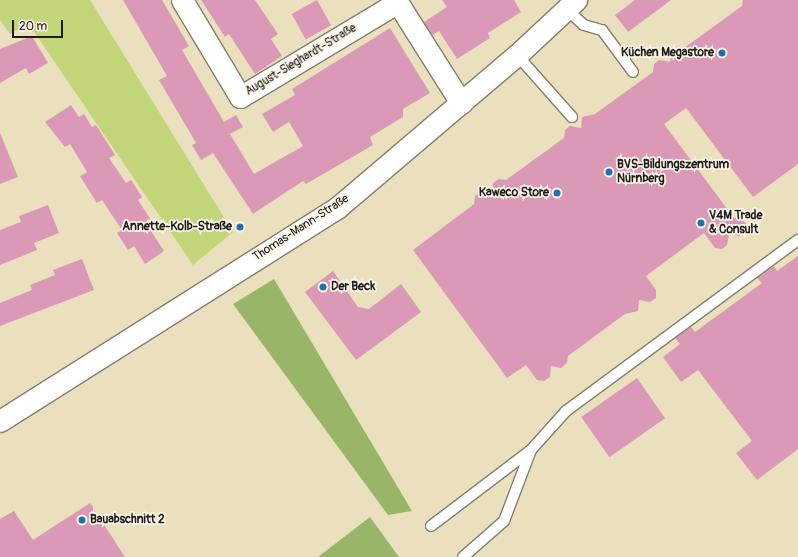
<!DOCTYPE html>
<html>
<head>
<meta charset="utf-8">
<style>
	body { margin:0 }
	#map { position:relative; width:798px; height:557px; overflow:hidden; background:#ebe0bd; font-family:Pangolin,sans-serif }
	div>[style] { position:absolute }
	.green>* { inset:0; background:#c2d578 }
	.forest>* { inset:0; background:#99b668 }
	.building>* { inset:0; background:#da99b6; transform-origin:0 0 }
	.roads { filter:drop-shadow(1px 0 #847e6c) drop-shadow(-1px 0 #847e6c) drop-shadow(0 1px #847e6c) drop-shadow(0 -1px #847e6c) }
	.lane>* { height:10px; margin:-5px; padding:0 5px; transform-origin:5px; border-radius:5px; background:#fff }
	.street>* { height:21px; margin:-10.5px; padding:0 10.5px; transform-origin:10.5px; border-radius:10.5px; background:#fff }
	.dots>* { width:11px; height:11px; translate:-50% -50%; box-sizing:border-box; border:2px solid #fcf5e5; border-radius:50% }
	span { translate:-50% -50%; white-space:nowrap; text-align:center; line-height:1.15; -webkit-text-stroke:3.5px #fcf5e5; paint-order:stroke }
	.poi-label { font-size:12px; color:#1c1c1c; font-weight:700 }
	.right { translate:-100% -50%; text-align:right }
	.left { translate:0 -50%; text-align:left }
	.street-label { font-size:12px; color:#1c1c1c }
	.scale { position:absolute; left:12px; top:20px; width:51px; height:18px; box-sizing:border-box; border:2px solid #1c1c1c; border-top:0; padding-left:5px; font-size:12px; line-height:14px; white-space:nowrap; color:#1c1c1c; -webkit-text-stroke:3px #fcf5e5; paint-order:stroke }
</style>
</head>
<body>
<div id="map">
	<div class="green">
		<i style="clip-path:polygon(0 0,90px 0,233px 232px,193px 265px,28px 23px,10px 34px,0 20px)"></i>
	</div>
	<div class="forest">
		<i style="clip-path:polygon(274px 279px,412px 511px,388px 515px,233px 304px)"></i>
		<i style="clip-path:polygon(370px 517px,399px 557px,318px 557px)"></i>
	</div>
	<div class="building">
		<i style="clip-path:polygon(123px 0,162px 0,189px 46px,182px 50px,224px 122px,236px 115px,243px 127px,230px 134px,254px 174px,303px 146px,289px 122px,273px 132px,262px 114px,295px 95px,292px 89px,390px 28px,430px 93px,403px 109px,403px 117px,370px 137px,373px 145px,306px 184px,303px 181px,253px 214px,213px 153px,201px 160px,192px 145px,196px 143px,159px 80px,167px 76px)"></i>
		<i style="clip-path:polygon(201px 0,255px 0,278px 34px,271px 39px,282px 56px,255px 74px,229px 34px,225px 37px)"></i>
		<i style="left:317px;top:0;width:29px;height:29px;rotate:61deg"></i>
		<i style="clip-path:polygon(442px 0,514px 0,521px 12px,488px 33px,490px 38px,457px 59px,439px 31px,432px 35px,424px 22px,447px 7px)"></i>
		<i style="clip-path:polygon(635px 0,671px 0,628px 32px,615px 15px)"></i>
		<i style="clip-path:polygon(743px 0,798px 0,798px 164px,753px 197px,686px 108px,664px 124px,734px 218px,741px 218px,746px 224px,745px 231px,739px 236px,729px 234px,727px 245px,722px 249px,715px 248px,704px 233px,646px 276px,656px 290px,656px 298px,650px 302px,639px 300px,638px 311px,625px 314px,568px 356px,567px 363px,561px 368px,551px 366px,550px 377px,544px 381px,537px 380px,526px 365px,507px 378px,413px 250px,474px 204px,475px 196px,481px 192px,492px 194px,493px 183px,499px 179px,506px 180px,564px 138px,565px 130px,570px 126px,581px 128px,582px 117px,595px 114px,653px 72px,654px 64px,659px 60px,670px 62px,671px 51px,684px 48px,742px 6px)"></i>
		<i style="clip-path:polygon(32px 36px,48px 63px,29px 74px,26px 68px,0 83px,0 49px)"></i>
		<i style="clip-path:polygon(71px 105px,79px 117px,84px 114px,92px 127px,96px 125px,115px 155px,109px 158px,126px 183px,131px 180px,142px 197px,138px 200px,153px 223px,148px 226px,164px 251px,145px 264px,134px 246px,128px 250px,117px 233px,122px 230px,102px 200px,97px 203px,80px 176px,87px 172px,70px 144px,65px 147px,45px 122px)"></i>
		<i style="clip-path:polygon(0 133px,18px 177px,0 184px)"></i>
		<i style="clip-path:polygon(48px 205px,59px 233px,34px 243px,37px 250px,0 265px,0 230px,21px 222px,19px 216px)"></i>
		<i style="clip-path:polygon(798px 256px,798px 449px,757px 480px,736px 453px,752px 441px,698px 370px,681px 382px,663px 357px,680px 344px,675px 338px,691px 327px,695px 332px,762px 283px,757px 278px,774px 266px,777px 271px)"></i>
		<i style="clip-path:polygon(82px 259px,94px 290px,0 326px,0 303px,32px 290px,30px 285px,55px 275px,53px 270px)"></i>
		<i style="clip-path:polygon(333px 271px,358px 307px,369px 309px,401px 284px,421px 312px,356px 360px,305px 292px)"></i>
		<i style="left:637px;top:378px;width:49px;height:68px;rotate:55deg"></i>
		<i style="clip-path:polygon(90px 503px,125px 557px,0 557px,0 519px,14px 511px,33px 540px)"></i>
	</div>
	<div class="roads">
		<div class="lane">
			<i style="left:566px;top:9px;width:24px;rotate:42deg"></i>
			<i style="left:584px;top:25px;width:19px;rotate:16deg"></i>
			<i style="left:602px;top:30px;width:52px;rotate:53.6deg"></i>
			<i style="left:517px;top:55px;width:83px;rotate:48.4deg"></i>
			<i style="left:431px;top:526px;width:126px;rotate:-37.2deg"></i>
			<i style="left:531px;top:450px;width:52px;rotate:-48.1deg"></i>
			<i style="left:566px;top:411px;width:288px;rotate:-36.4deg"></i>
			<i style="left:463px;top:557px;width:55px;rotate:-41.3deg"></i>
			<i style="left:504px;top:521px;width:76px;rotate:-69.2deg"></i>
		</div>
		<div class="street">
			<i style="left:182px;top:0;width:113px;rotate:59.1deg"></i>
			<i style="left:240px;top:97px;width:184px;rotate:-31deg"></i>
			<i style="left:396px;top:0;width:122px;rotate:57.7deg"></i>
			<i style="left:0;top:421px;width:399px;rotate:-32.3deg"></i>
			<i style="left:337px;top:208px;width:236px;rotate:-40.4deg"></i>
			<i style="left:517px;top:55px;width:81px;rotate:-43deg"></i>
		</div>
	</div>
	<div class="dots">
		<i style="left:722px;top:53px;background:#1f6fb2"></i>
		<i style="left:609px;top:172px;background:#1f6fb2"></i>
		<i style="left:557px;top:193px;background:#1f6fb2"></i>
		<i style="left:701px;top:223px;background:#1f6fb2"></i>
		<i style="left:240px;top:227px;background:#1f6fb2"></i>
		<i style="left:323px;top:287px;background:#1f6fb2"></i>
		<i style="left:82px;top:520px;background:#1f6fb2"></i>
	</div>
	<div class="poi-label">
		<span class="right" style="left:714px;top:53px">Küchen Megastore</span>
		<span class="left" style="left:617px;top:172px">BVS-Bildungszentrum<br>Nürnberg</span>
		<span class="right" style="left:549px;top:193px">Kaweco Store</span>
		<span class="left" style="left:709px;top:223px">V4M Trade<br>&amp; Consult</span>
		<span class="right" style="left:232px;top:227px">Annette-Kolb-Straße</span>
		<span class="left" style="left:331px;top:287px">Der Beck</span>
		<span class="left" style="left:90px;top:520px">Bauabschnitt 2</span>
	</div>
	<div class="street-label">
		<span style="left:301px;top:60px;rotate:-31deg">August-Sieghardt-Straße</span>
		<span style="left:301px;top:228px;rotate:-33deg">Thomas-Mann-Straße</span>
	</div>
	<div class="scale">20 m</div>
</div>
</body>
</html>
